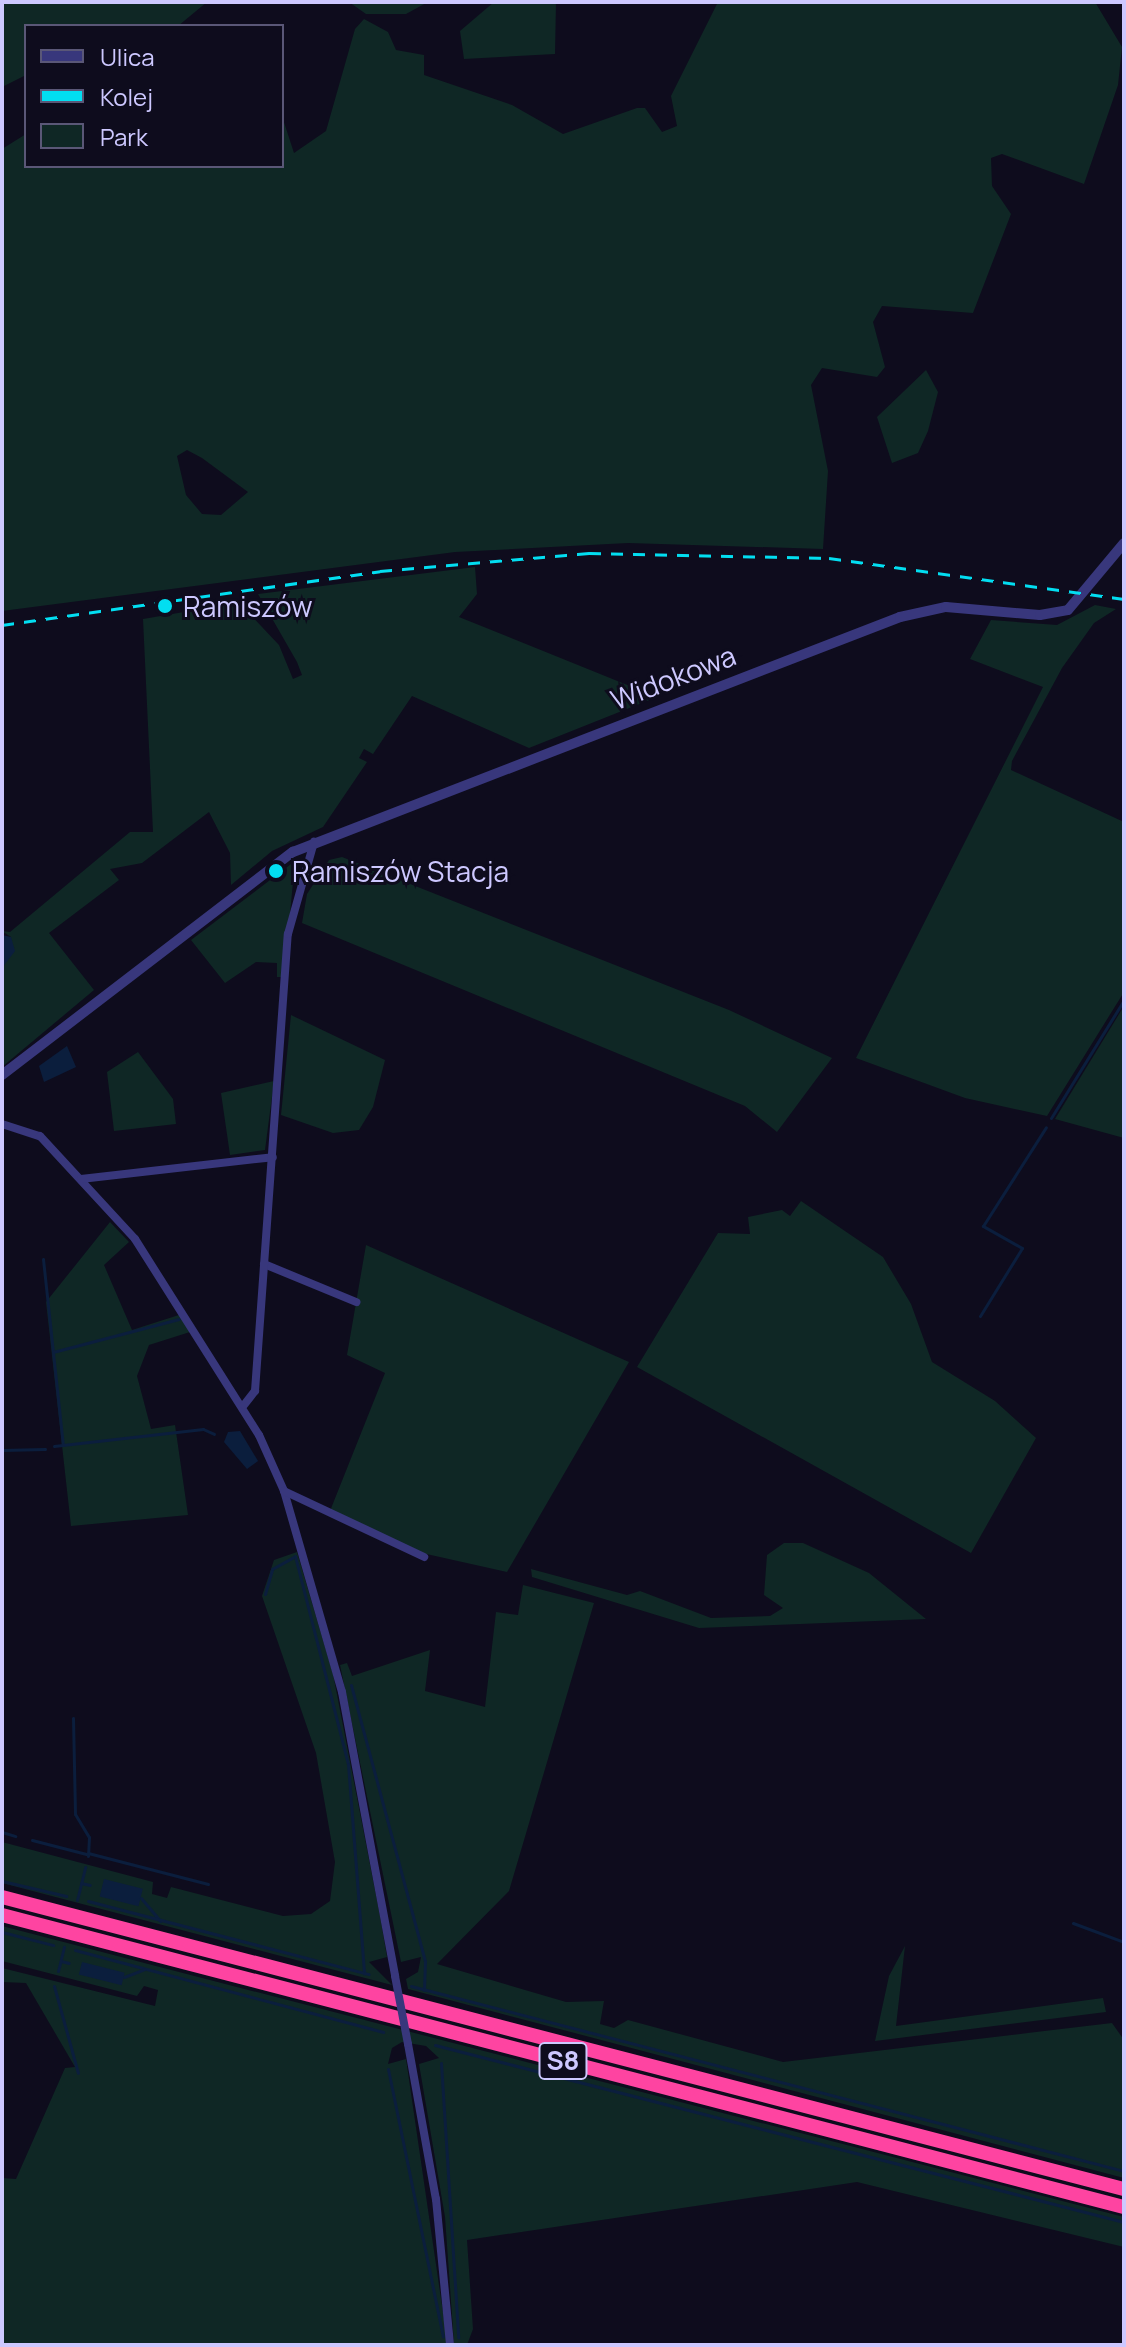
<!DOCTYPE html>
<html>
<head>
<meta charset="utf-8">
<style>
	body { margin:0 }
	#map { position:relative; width:1126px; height:2347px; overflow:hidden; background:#0e0c1d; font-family:Manrope,sans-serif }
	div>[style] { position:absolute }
	.green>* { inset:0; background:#0f2725 }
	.water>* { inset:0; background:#0b1e3d; transform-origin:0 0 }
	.stream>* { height:3px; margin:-1.5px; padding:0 1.5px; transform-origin:1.5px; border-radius:1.5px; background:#0b1e3d }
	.minor>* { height:8px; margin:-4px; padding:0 4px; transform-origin:4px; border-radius:4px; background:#38377c }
	.tertiary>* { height:10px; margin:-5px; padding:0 5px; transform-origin:5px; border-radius:5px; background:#38377c }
	.motorway>* { height:14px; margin:-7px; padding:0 7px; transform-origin:7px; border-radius:7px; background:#fe44a1 }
	.rail>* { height:3px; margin-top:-1.5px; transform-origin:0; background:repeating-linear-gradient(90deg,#02def1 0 12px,transparent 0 22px) }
	.minor-bridge>* { height:8px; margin:-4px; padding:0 4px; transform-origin:4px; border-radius:4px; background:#38377c }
	.dots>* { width:22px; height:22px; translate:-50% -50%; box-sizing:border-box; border:4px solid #0e0c1d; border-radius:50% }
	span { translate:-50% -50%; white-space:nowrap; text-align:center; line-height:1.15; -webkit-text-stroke:6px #0e0c1d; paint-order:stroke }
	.shield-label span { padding:2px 6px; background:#0e0c1d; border:2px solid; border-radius:6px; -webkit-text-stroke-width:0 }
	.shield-label { font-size:26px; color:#cdc8ff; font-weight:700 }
	.poi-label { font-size:28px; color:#cdc8ff }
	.left { translate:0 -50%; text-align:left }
	.street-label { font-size:28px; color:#cdc8ff }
	.frame { position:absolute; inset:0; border:4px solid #cdc8ff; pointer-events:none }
	.legend { position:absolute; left:24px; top:24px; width:260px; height:144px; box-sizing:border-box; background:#0e0c1d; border:2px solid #5a5777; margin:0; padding:10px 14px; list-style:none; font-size:24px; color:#cdc8ff }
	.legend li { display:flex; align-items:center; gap:16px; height:40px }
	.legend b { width:40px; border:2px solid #5a5777 }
</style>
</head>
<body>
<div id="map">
	<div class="green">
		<i style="clip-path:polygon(2px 2px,207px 2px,178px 26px,26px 26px,26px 75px,2px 87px)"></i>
		<i style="clip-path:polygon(349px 2px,428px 2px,406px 14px,366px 14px)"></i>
		<i style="clip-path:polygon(494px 2px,556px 2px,555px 54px,464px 59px,460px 31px)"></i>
		<i style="clip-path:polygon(evenodd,718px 2px,1095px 2px,1122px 47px,1118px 85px,1084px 184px,1002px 154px,991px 158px,992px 186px,1011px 214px,973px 313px,882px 306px,873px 322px,885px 367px,877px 377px,822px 368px,811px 385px,828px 471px,823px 549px,628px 543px,455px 552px,2px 611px,2px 149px,26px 134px,26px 166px,282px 166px,282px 116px,294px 153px,326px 131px,355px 29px,364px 19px,388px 32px,396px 50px,424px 55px,424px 75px,512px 105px,563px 134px,637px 108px,645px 108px,662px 132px,677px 126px,671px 96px,718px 2px,187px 450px,202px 458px,248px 492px,221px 515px,202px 514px,186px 495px,177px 456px,187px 450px)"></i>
		<i style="clip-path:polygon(926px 370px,938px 392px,928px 431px,918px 453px,892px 463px,877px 417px)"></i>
		<i style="clip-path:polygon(475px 567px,477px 594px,459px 617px,657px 697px,529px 748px,412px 696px,373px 754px,364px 749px,359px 758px,367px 762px,323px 827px,272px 851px,231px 885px,230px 853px,209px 812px,142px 863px,110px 869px,119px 880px,49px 933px,94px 990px,2px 1067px,2px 968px,11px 937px,2px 931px,10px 932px,130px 832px,153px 832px,143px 619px,225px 605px,245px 609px,279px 645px,293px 679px,302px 675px,297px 662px,258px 594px)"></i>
		<i style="clip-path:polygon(1095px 605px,1116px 609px,1094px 623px,1062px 668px,1012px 761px,1011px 770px,1124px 822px,1124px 992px,1047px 1116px,965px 1098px,856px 1058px,1043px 687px,970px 659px,991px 620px,1057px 625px)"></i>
		<i style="clip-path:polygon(342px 857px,729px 1010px,832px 1058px,777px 1132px,745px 1106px,302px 923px,307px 894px,329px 860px)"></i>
		<i style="clip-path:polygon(295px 861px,284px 977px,277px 977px,277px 963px,256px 962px,225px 983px,191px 940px)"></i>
		<i style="clip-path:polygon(1124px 1006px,1124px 1138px,1055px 1119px)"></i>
		<i style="clip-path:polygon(291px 1015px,385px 1060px,373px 1107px,359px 1130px,333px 1133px,281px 1115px)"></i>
		<i style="clip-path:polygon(138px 1052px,173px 1099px,176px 1124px,114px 1131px,107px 1072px)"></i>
		<i style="clip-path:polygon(274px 1081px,265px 1150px,230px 1155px,221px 1093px)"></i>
		<i style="clip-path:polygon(801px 1201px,883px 1257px,911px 1304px,932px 1362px,995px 1401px,1036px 1438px,971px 1553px,637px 1367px,718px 1233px,750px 1234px,748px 1217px,782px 1210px,790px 1216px)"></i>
		<i style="clip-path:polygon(110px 1222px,129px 1242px,104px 1265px,132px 1330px,182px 1314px,190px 1332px,149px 1345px,137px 1376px,151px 1429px,175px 1425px,188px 1515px,71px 1526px,46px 1302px)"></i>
		<i style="clip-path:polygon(366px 1245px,629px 1362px,507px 1572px,413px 1551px,330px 1511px,385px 1373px,347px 1355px)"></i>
		<i style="clip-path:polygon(784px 1543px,803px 1543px,869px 1573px,926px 1619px,699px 1628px,532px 1577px,531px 1569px,627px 1595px,640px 1591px,711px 1618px,770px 1616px,783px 1608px,764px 1595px,767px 1555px)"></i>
		<i style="clip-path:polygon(297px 1552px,333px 1674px,380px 1916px,387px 1957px,369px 1962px,392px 1985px,2px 1883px,2px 1842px,153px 1882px,152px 1894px,167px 1898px,171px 1887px,283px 1916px,311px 1914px,330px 1901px,335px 1862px,316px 1753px,262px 1596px,274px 1560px)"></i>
		<i style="clip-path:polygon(523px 1585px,594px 1603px,509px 1891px,437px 1964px,566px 2002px,604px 2001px,600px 2024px,614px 2028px,628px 2020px,783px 2062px,1112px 2023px,1124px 2040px,1124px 2178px,408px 1989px,406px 1979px,418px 1972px,421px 1957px,401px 1962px,340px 1665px,347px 1663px,352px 1676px,430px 1650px,425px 1691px,485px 1707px,496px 1612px,518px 1615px)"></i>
		<i style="clip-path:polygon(evenodd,2px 1926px,1124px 2217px,1124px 2247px,857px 2182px,467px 2240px,473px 2329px,467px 2345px,2px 2345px,2px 2178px,16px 2179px,65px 2068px,75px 2067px,26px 1983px,2px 1982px,2px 1968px,155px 2006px,158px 1990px,144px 1986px,137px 1996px,2px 1961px,2px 1926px,402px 2042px,426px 2046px,439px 2058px,419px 2064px,445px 2217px,454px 2343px,447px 2340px,406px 2059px,388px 2064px,392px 2048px,402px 2042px)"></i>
		<i style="clip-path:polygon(905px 1946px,896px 2026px,1103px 1998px,1106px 2012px,875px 2041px,889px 1976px)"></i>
	</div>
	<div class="water">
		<i style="clip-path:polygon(2px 935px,11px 937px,15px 951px,2px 968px)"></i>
		<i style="clip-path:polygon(67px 1046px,76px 1067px,44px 1082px,39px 1066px)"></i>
		<i style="clip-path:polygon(240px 1431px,258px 1461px,247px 1469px,224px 1442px,228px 1432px)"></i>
		<i style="left:104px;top:1879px;width:40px;height:18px;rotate:14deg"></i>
		<i style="left:82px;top:1962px;width:44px;height:13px;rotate:14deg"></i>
	</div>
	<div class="stream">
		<i style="left:1051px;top:1118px;width:139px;rotate:-58.3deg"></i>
		<i style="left:43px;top:1259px;width:187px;rotate:83.9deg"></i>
		<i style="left:980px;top:1316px;width:80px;rotate:-58.3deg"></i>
		<i style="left:1022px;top:1248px;width:45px;rotate:-150.6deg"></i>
		<i style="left:983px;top:1226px;width:117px;rotate:-57.5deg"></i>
		<i style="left:53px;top:1352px;width:130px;rotate:-14.7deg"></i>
		<i style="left:54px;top:1446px;width:150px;rotate:-6.5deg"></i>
		<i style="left:203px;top:1429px;width:12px;rotate:24deg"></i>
		<i style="left:2px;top:1450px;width:43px;rotate:-1.3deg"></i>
		<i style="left:265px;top:1594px;width:26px;rotate:-74deg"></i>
		<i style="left:272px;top:1569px;width:26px;rotate:-29deg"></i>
		<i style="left:295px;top:1556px;width:215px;rotate:75.7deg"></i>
		<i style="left:348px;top:1764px;width:210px;rotate:85.6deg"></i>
		<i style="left:351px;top:1685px;width:286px;rotate:75deg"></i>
		<i style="left:425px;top:1961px;width:29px;rotate:92deg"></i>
		<i style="left:73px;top:1718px;width:96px;rotate:88.8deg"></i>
		<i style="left:75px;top:1814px;width:27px;rotate:59deg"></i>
		<i style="left:89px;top:1837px;width:19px;rotate:93deg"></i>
		<i style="left:2px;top:1832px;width:14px;rotate:17deg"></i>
		<i style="left:32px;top:1840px;width:56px;rotate:14.5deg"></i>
		<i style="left:88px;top:1853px;width:124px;rotate:14.5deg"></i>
		<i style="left:2px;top:1881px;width:66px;rotate:13.2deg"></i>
		<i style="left:81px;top:1883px;width:9px;rotate:13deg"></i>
		<i style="left:141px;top:1898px;width:30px;rotate:50deg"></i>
		<i style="left:77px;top:1900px;width:34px;rotate:-76deg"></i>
		<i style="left:88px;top:1901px;width:290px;rotate:14.6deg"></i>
		<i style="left:1073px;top:1923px;width:54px;rotate:20.4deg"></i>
		<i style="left:2px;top:1932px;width:53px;rotate:14.3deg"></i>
		<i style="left:75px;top:1950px;width:319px;rotate:14.9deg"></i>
		<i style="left:61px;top:1961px;width:8px;rotate:14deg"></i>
		<i style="left:58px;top:1971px;width:25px;rotate:-76deg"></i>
		<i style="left:124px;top:1977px;width:22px;rotate:-21deg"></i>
		<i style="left:54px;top:1986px;width:90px;rotate:74.6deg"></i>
		<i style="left:411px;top:1986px;width:737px;rotate:14.55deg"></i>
		<i style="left:435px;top:2045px;width:711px;rotate:14.41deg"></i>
		<i style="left:441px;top:2063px;width:275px;rotate:86.4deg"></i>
		<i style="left:388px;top:2069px;width:273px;rotate:78.4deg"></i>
	</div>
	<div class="minor">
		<i style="left:2px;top:1124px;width:40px;rotate:18deg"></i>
		<i style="left:40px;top:1136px;width:140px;rotate:47.3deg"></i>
		<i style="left:135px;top:1239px;width:232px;rotate:57.7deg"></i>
		<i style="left:259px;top:1435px;width:61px;rotate:65.9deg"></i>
		<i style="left:284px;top:1491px;width:209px;rotate:73.9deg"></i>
		<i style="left:342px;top:1692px;width:289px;rotate:79.4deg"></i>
		<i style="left:81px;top:1179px;width:193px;rotate:-6.5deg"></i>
		<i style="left:264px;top:1264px;width:100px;rotate:22.4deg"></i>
		<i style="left:244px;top:1405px;width:18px;rotate:-52deg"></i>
		<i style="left:255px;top:1391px;width:458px;rotate:-85.9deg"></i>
		<i style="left:288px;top:934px;width:96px;rotate:-74.2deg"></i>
		<i style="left:284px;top:1491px;width:155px;rotate:25.2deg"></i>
		<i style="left:408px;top:2044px;width:158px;rotate:79.8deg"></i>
		<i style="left:436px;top:2199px;width:147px;rotate:84.5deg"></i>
	</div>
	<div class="tertiary">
		<i style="left:2px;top:1075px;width:367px;rotate:-37.5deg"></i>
		<i style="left:293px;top:852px;width:651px;rotate:-21.16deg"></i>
		<i style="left:900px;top:617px;width:47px;rotate:-12.3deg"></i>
		<i style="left:946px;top:607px;width:94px;rotate:4.9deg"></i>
		<i style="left:1040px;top:615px;width:28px;rotate:-10deg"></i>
		<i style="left:1068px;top:610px;width:87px;rotate:-50.1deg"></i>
	</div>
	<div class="motorway">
		<i style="left:2px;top:1897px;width:1159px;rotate:14.59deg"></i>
		<i style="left:2px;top:1915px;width:1159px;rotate:14.59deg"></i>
	</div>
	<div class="rail">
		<i style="left:2px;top:625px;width:382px;rotate:-8.1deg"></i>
		<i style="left:380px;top:571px;width:210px;rotate:-4.9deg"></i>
		<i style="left:589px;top:553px;width:240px;rotate:1.2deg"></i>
		<i style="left:829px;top:558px;width:298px;rotate:7.9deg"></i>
	</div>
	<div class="minor-bridge">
		<i style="left:395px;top:1976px;width:69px;rotate:79.2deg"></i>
	</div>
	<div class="dots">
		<i style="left:165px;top:606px;background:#02def1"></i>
		<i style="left:276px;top:871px;background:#02def1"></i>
	</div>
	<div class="shield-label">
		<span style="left:563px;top:2061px">S8</span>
	</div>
	<div class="poi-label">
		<span class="left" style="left:183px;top:606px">Ramiszów</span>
		<span class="left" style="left:292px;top:871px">Ramiszów Stacja</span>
	</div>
	<div class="street-label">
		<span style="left:673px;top:677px;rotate:-21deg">Widokowa</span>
	</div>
	<div class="frame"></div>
	<ul class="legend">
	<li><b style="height:10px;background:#38377c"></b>Ulica</li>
	<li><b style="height:10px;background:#02def1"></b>Kolej</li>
	<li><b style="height:22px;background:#0f2725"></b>Park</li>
	</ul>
</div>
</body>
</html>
